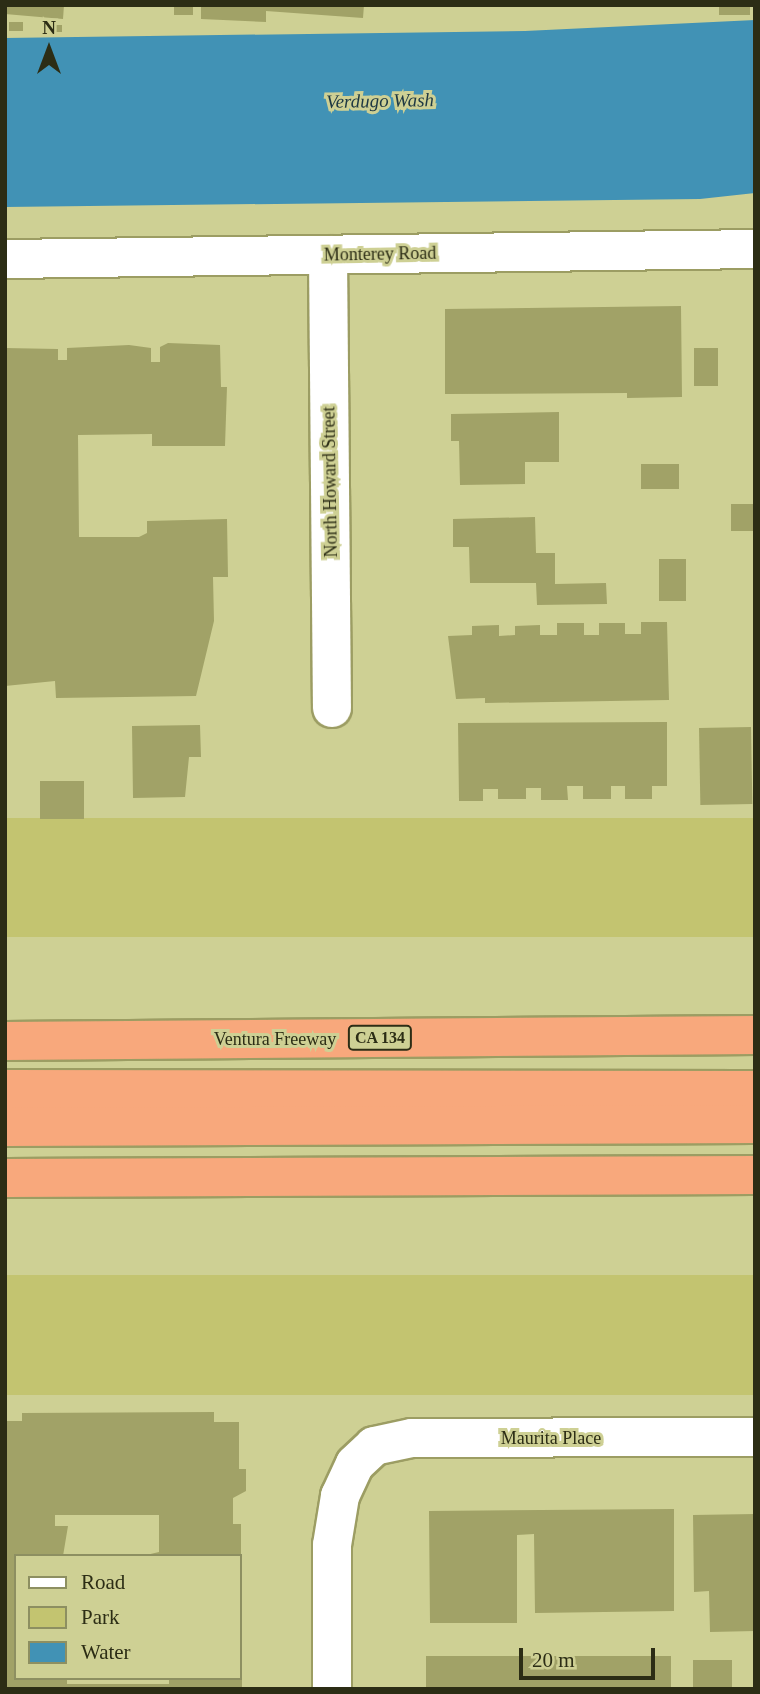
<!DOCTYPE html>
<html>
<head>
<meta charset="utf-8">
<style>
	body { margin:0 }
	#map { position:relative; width:760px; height:1694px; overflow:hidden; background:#ced094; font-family:"Times New Roman",serif }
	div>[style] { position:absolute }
	.green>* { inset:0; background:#c3c470; transform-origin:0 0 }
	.water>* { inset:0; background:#4192b5 }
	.building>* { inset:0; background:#a1a267; transform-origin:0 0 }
	.roads { filter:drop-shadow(2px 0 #9c9d63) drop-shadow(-2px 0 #9c9d63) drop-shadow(0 2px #9c9d63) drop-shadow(0 -2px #9c9d63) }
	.minor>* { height:38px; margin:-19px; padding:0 19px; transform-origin:19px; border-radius:19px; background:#fff }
	.tertiary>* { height:38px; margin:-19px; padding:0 19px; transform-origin:19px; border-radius:19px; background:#fff }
	.motorway>* { height:38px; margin:-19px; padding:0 19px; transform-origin:19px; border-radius:19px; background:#f8a87c }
	span { translate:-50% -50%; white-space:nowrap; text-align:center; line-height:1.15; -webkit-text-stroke:6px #ced094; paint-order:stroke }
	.shield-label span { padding:2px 5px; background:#ced094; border:2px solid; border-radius:5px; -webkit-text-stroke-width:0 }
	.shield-label { font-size:16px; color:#2c2d15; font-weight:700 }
	.street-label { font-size:18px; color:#2c2d15 }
	.water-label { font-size:19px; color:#1e3843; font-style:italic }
	.frame { position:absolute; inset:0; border:7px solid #2c2d15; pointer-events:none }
	.legend { position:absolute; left:14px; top:1554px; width:228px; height:126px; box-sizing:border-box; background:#ced094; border:2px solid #8d8f61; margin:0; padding:9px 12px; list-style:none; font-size:21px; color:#2c2d15 }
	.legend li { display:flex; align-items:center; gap:14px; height:35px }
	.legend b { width:35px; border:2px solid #8d8f61 }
	.north { position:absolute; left:14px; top:14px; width:70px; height:70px; -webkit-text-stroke:5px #ced094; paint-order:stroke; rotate:0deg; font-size:19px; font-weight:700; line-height:28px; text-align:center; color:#2c2d15 }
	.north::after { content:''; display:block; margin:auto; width:24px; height:32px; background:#2c2d15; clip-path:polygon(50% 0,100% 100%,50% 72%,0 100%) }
	.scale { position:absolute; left:519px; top:1648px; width:136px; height:32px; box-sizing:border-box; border:4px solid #2c2d15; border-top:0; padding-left:9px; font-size:21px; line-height:24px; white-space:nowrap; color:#2c2d15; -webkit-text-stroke:5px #ced094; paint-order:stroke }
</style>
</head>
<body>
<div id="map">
	<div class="green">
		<i style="left:755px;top:818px;width:119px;height:750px;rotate:90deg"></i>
		<i style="left:755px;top:1275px;width:120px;height:750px;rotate:90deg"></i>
	</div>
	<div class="water">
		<i style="clip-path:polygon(755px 20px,755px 193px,700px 199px,5px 207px,5px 38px,525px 31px)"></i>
	</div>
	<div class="building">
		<i style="clip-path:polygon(5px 5px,64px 5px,63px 19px,5px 14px)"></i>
		<i style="left:174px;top:5px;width:19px;height:10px"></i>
		<i style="clip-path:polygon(201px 5px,364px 5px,363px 18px,266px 11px,266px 22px,201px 19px)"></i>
		<i style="left:719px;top:5px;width:31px;height:10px"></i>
		<i style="left:9px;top:22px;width:14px;height:9px"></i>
		<i style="left:48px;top:25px;width:14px;height:7px"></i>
		<i style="clip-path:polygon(681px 306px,682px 397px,627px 398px,627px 393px,445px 394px,445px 309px)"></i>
		<i style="clip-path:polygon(168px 343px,220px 345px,221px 387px,227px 387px,225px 446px,152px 446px,152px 434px,78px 435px,79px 537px,139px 537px,147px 533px,147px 521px,227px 519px,228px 577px,213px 577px,214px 621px,196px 696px,56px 698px,55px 681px,5px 686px,5px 348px,58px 349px,58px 360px,67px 360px,67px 348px,129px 345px,151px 348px,151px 362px,160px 362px,160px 347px)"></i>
		<i style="left:694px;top:348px;width:24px;height:38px"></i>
		<i style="clip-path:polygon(559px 412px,559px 462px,525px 462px,525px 484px,460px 485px,459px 441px,451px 441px,451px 414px)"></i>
		<i style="left:641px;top:464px;width:38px;height:25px"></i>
		<i style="left:731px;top:504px;width:24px;height:27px"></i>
		<i style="clip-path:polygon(535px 517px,536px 553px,555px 553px,555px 584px,606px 583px,607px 604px,537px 605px,536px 583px,470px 583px,469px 547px,453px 547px,453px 519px)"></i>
		<i style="left:659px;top:559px;width:27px;height:42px"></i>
		<i style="clip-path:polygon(641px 622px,667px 622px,669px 700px,485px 703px,485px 698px,456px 699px,448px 636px,472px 635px,472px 626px,499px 625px,499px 636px,515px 635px,515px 626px,540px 625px,540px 635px,557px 635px,557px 623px,584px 623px,584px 635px,599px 635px,599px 623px,625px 623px,625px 634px,641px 634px)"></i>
		<i style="clip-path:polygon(667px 722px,667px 786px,652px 786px,652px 799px,625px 799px,625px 786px,611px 786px,611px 799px,583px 799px,583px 786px,567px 786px,568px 800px,541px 800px,541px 788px,526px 788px,526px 799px,498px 799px,498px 789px,483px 789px,483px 801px,459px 801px,458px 723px)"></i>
		<i style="clip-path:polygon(200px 725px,201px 757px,189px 757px,185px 797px,133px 798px,132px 726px)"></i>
		<i style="left:751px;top:727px;width:77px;height:52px;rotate:89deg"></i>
		<i style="left:40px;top:781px;width:44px;height:38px"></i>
		<i style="clip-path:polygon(214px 1412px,214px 1422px,239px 1422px,239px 1469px,246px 1469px,246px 1491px,233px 1498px,233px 1524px,241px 1524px,241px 1556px,142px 1556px,159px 1552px,159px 1515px,55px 1515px,55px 1526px,68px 1526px,63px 1556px,16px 1556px,16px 1678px,67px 1678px,67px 1684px,169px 1684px,169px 1678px,240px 1678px,242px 1662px,242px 1689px,5px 1689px,5px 1421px,22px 1421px,22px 1413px)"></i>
		<i style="clip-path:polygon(674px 1509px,674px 1611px,535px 1613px,534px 1534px,517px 1535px,517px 1623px,430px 1623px,429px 1511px)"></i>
		<i style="clip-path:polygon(755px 1514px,755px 1631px,710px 1632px,709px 1591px,694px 1592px,693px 1515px)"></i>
		<i style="left:671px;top:1656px;width:33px;height:245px;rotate:90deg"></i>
		<i style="left:693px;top:1660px;width:39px;height:29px"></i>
	</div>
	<div class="roads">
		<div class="minor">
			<i style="left:328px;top:255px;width:453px;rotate:89.5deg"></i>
			<i style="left:332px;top:1689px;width:144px;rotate:-90deg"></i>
			<i style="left:332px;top:1545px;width:50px;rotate:-80.7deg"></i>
			<i style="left:340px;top:1496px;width:35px;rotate:-65deg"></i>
			<i style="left:355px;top:1464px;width:26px;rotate:-43deg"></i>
			<i style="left:374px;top:1446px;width:39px;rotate:-12deg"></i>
			<i style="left:412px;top:1438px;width:343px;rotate:-0.2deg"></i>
		</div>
		<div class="tertiary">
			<i style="left:5px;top:259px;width:750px;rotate:-0.76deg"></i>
		</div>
		<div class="motorway">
			<i style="left:5px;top:1041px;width:750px;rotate:-0.46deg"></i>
			<i style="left:5px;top:1089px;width:750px;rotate:0.08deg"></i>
			<i style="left:5px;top:1127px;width:750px;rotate:-0.23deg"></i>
			<i style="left:5px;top:1178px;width:750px;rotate:-0.23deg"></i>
		</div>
	</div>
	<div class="shield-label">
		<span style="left:380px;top:1038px">CA 134</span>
	</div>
	<div class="street-label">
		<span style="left:380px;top:254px;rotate:-1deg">Monterey Road</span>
		<span style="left:330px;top:482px;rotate:-91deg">North Howard Street</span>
		<span style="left:275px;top:1039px">Ventura Freeway</span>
		<span style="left:551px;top:1438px">Maurita Place</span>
	</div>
	<div class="water-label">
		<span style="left:380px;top:101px;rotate:-1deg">Verdugo Wash</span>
	</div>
	<div class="frame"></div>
	<ul class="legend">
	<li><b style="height:9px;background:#fff"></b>Road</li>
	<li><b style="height:19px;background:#c3c470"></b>Park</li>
	<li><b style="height:19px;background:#4192b5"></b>Water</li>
	</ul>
	<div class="north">N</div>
	<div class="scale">20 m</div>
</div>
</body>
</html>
